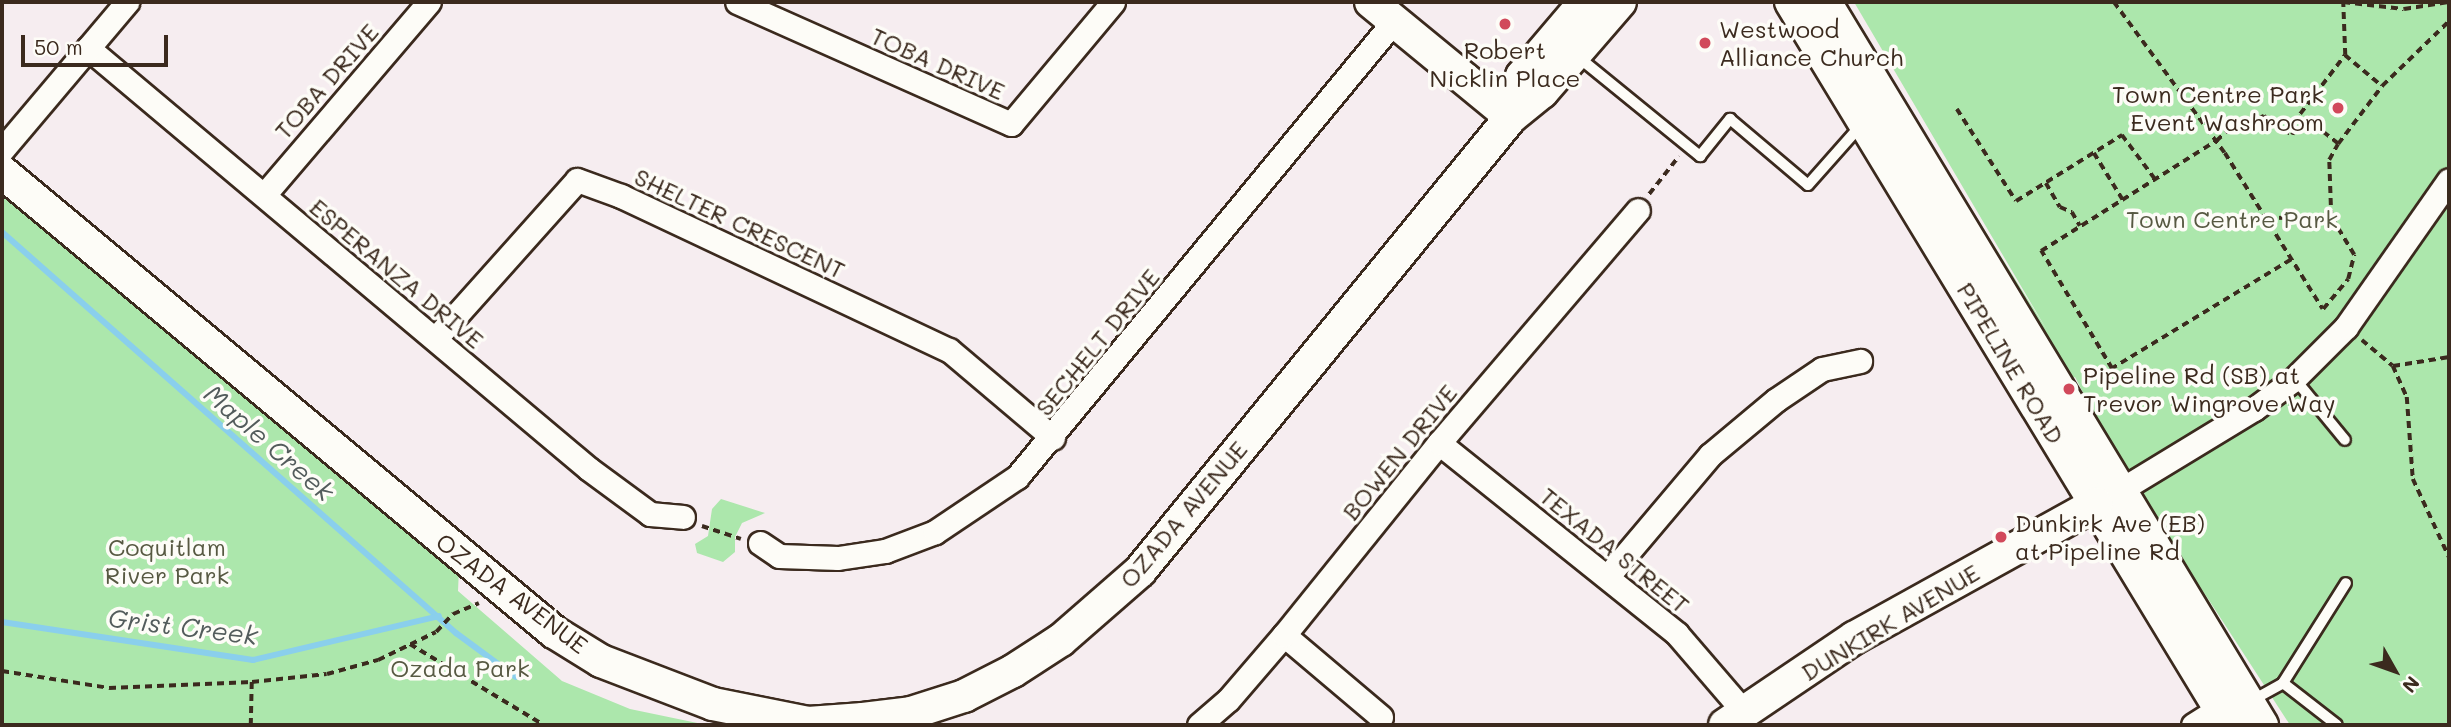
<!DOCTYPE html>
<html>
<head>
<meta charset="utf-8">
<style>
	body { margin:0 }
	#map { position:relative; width:2451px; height:727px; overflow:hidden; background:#f6edf0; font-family:Mali,sans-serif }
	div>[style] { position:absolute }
	.green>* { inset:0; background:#ace7ac }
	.stream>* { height:6px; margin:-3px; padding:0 3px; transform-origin:3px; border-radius:3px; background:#8acfec }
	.path>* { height:3.5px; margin-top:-1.75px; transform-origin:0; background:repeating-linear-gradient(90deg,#3b2a1e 0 7px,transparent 0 12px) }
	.roads { filter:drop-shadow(2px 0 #3b2a1e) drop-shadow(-2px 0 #3b2a1e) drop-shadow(0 2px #3b2a1e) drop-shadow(0 -2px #3b2a1e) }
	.lane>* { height:10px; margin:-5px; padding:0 5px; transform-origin:5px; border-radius:5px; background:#fdfcf7 }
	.street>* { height:23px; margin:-11.5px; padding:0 11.5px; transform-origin:11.5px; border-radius:11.5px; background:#fdfcf7 }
	.secondary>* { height:32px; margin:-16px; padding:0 16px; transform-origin:16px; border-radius:16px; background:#fdfcf7 }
	.dots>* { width:19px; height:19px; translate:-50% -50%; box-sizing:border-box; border:4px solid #fdfcf7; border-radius:50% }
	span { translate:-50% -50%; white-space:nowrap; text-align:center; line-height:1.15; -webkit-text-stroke:7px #fdfcf7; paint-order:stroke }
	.poi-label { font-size:24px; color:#3b2a1e }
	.left { translate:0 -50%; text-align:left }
	.right { translate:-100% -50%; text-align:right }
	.street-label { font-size:24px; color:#3b2a1e }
	.park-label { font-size:24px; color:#575942 }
	.water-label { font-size:26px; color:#535c5c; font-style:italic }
	.frame { position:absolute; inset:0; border:4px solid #3b2a1e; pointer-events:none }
	.north { position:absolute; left:2360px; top:636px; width:70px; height:70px; -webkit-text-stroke:5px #fdfcf7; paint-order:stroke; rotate:130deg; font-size:19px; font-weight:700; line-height:28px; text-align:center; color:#3b2a1e }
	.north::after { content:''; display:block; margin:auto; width:24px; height:32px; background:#3b2a1e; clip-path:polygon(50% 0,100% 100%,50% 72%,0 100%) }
	.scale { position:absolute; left:21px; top:35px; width:147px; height:32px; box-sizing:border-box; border:4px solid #3b2a1e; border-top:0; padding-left:9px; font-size:21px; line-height:24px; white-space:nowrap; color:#3b2a1e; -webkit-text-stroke:5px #fdfcf7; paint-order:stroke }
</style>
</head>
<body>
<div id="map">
	<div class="green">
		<i style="clip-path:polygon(1854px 2px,2449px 2px,2449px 725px,2290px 725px,2203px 591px,2258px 685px,2248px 687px,2113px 444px,2086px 411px,2091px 408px,2075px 377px,2062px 384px,1875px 69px,1880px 62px,2048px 332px)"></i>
		<i style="clip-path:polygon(2px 192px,459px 569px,458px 591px,562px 681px,630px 709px,707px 725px,2px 725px)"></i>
		<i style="clip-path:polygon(721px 499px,765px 513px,742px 523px,735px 537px,735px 552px,723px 562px,697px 553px,695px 544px,708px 536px,712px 509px)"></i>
	</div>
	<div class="stream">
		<i style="left:2px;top:232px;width:606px;rotate:41.45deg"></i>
		<i style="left:456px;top:633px;width:74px;rotate:36.3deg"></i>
		<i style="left:2px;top:622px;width:254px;rotate:8.6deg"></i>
		<i style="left:253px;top:660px;width:191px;rotate:-13.3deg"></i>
	</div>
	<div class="path">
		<i style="left:2114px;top:2px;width:187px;rotate:53.7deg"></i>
		<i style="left:2225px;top:153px;width:184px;rotate:57.9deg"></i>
		<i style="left:2323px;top:309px;width:39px;rotate:-50deg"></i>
		<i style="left:2348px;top:279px;width:25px;rotate:-76deg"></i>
		<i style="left:2354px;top:255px;width:44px;rotate:-121.2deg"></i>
		<i style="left:2331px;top:217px;width:57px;rotate:-92deg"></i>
		<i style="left:2329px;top:160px;width:18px;rotate:-61deg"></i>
		<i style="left:2338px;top:144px;width:48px;rotate:-141.7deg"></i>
		<i style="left:2300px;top:114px;width:74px;rotate:-52.7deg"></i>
		<i style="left:2345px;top:55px;width:53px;rotate:-92.2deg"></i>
		<i style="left:2343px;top:2px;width:61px;rotate:6.5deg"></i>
		<i style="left:2404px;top:9px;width:45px;rotate:-9deg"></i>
		<i style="left:2345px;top:55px;width:48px;rotate:40deg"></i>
		<i style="left:1957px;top:109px;width:109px;rotate:57.3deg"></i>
		<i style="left:2016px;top:201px;width:125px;rotate:-31.9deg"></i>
		<i style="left:2122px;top:135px;width:55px;rotate:53.1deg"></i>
		<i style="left:2338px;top:144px;width:73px;rotate:-52.8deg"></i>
		<i style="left:2382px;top:86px;width:93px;rotate:-44.1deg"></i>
		<i style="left:2094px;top:153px;width:55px;rotate:58.3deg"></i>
		<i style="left:2046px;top:183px;width:28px;rotate:60deg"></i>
		<i style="left:2060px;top:207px;width:13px;rotate:23deg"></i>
		<i style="left:2072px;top:212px;width:16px;rotate:60deg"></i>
		<i style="left:1649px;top:194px;width:48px;rotate:-51.7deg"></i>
		<i style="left:2267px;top:218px;width:64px;rotate:-0.9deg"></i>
		<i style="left:2291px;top:260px;width:210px;rotate:148.7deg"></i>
		<i style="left:2112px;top:369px;width:138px;rotate:-121deg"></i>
		<i style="left:2041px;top:251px;width:207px;rotate:-32.2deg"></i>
		<i style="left:2216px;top:141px;width:25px;rotate:-42deg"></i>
		<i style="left:2235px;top:124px;width:6px;rotate:59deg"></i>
		<i style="left:2238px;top:129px;width:29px;rotate:-27deg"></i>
		<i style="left:2264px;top:116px;width:34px;rotate:34deg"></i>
		<i style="left:2292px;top:135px;width:22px;rotate:-69deg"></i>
		<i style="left:2362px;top:340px;width:40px;rotate:40deg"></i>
		<i style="left:2393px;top:366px;width:34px;rotate:66deg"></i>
		<i style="left:2407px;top:397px;width:82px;rotate:85.8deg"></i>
		<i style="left:2413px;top:479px;width:86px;rotate:65.2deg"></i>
		<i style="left:2393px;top:366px;width:57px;rotate:-9.1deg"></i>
		<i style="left:702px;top:526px;width:41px;rotate:18.4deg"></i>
		<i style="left:410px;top:644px;width:157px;rotate:31.2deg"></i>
		<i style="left:2px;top:671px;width:108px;rotate:9deg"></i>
		<i style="left:109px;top:688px;width:143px;rotate:-2.4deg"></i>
		<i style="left:252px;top:682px;width:43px;rotate:91.3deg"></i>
		<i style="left:252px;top:682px;width:75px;rotate:-6.1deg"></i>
		<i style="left:327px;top:674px;width:53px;rotate:-15.4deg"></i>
		<i style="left:378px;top:660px;width:64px;rotate:-25.8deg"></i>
		<i style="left:436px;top:632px;width:25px;rotate:-47deg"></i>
		<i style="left:453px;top:614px;width:28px;rotate:-23deg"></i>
	</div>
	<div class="roads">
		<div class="lane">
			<i style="left:1577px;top:56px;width:159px;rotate:39.1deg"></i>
			<i style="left:1700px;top:156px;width:48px;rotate:-51deg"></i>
			<i style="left:1730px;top:119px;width:102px;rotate:40.2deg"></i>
			<i style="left:1808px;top:185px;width:81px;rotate:-48.5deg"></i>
			<i style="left:2294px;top:378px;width:80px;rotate:50.6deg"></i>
			<i style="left:2283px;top:683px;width:118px;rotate:-57.8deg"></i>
			<i style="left:2251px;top:701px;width:37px;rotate:-29deg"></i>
			<i style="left:2283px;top:683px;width:68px;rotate:37.9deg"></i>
		</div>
		<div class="street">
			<i style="left:737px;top:2px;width:300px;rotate:24deg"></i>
			<i style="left:1011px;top:124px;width:159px;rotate:-50.1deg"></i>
			<i style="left:88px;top:48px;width:654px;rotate:40.04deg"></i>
			<i style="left:589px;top:469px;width:76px;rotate:36.4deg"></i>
			<i style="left:650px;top:514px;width:33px;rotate:5deg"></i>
			<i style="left:2px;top:150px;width:194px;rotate:-49.8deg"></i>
			<i style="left:264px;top:195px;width:254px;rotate:-49.5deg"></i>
			<i style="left:435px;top:339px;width:213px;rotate:-48.2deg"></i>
			<i style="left:577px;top:180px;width:47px;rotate:20deg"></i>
			<i style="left:621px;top:196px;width:362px;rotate:25.2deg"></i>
			<i style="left:949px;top:350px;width:136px;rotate:40.2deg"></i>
			<i style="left:1439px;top:443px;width:305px;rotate:38.7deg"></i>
			<i style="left:1677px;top:634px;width:103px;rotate:49.3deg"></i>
			<i style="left:2109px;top:497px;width:170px;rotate:-31.3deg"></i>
			<i style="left:2254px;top:409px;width:49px;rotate:-36.6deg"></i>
			<i style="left:2293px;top:380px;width:75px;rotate:-45deg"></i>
			<i style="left:2346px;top:327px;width:179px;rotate:-55deg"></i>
			<i style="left:760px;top:543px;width:23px;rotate:34deg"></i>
			<i style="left:779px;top:556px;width:59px;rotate:1.9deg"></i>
			<i style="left:838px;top:558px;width:48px;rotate:-8.5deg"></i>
			<i style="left:885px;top:551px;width:53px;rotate:-20.8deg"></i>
			<i style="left:935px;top:532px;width:99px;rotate:-33.9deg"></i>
			<i style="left:1017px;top:477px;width:592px;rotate:-50.42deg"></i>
			<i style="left:1607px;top:577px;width:160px;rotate:-49.8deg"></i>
			<i style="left:1710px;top:455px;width:86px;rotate:-39.8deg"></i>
			<i style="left:1776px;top:400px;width:55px;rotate:-34deg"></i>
			<i style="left:1822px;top:369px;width:39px;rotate:-12deg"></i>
			<i style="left:1284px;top:635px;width:127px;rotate:40.2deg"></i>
			<i style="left:1199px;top:725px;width:38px;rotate:-41deg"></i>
			<i style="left:1228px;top:700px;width:86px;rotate:-49.3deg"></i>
			<i style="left:1284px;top:635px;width:247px;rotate:-51.1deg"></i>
			<i style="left:1439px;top:443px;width:306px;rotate:-49.5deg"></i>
			<i style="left:2193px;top:725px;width:45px;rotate:-32.3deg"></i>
		</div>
		<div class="secondary">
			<i style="left:1371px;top:2px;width:181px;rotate:39.4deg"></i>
			<i style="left:1791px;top:2px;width:846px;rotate:58.73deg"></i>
			<i style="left:1825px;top:2px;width:845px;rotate:58.85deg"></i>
			<i style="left:1511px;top:117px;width:42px;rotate:-75deg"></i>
			<i style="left:1522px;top:76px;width:97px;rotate:-49.6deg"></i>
			<i style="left:2px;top:172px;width:719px;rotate:39.81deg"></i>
			<i style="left:554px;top:632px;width:55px;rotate:31.7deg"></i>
			<i style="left:601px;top:661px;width:120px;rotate:21deg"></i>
			<i style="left:713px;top:704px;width:97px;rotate:11.3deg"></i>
			<i style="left:808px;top:723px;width:55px;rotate:-4.2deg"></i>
			<i style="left:863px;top:719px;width:48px;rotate:-7.1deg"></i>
			<i style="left:911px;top:713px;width:56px;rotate:-17.8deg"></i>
			<i style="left:964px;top:696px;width:55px;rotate:-27deg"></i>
			<i style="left:1013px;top:671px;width:57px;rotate:-32.9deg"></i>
			<i style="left:1061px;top:640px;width:105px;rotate:-41.1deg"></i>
			<i style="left:1140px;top:571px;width:586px;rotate:-50.74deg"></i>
			<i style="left:1511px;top:117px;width:40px;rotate:-39deg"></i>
			<i style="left:1542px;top:92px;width:119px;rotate:-49.1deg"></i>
			<i style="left:1725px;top:725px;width:156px;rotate:-34deg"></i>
			<i style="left:1854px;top:638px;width:277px;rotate:-29deg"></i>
		</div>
	</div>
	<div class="dots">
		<i style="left:1505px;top:24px;background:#d1495b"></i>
		<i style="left:1705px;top:43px;background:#d1495b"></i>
		<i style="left:2338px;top:108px;background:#d1495b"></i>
		<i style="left:2069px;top:389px;background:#d1495b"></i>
		<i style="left:2001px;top:537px;background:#d1495b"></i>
	</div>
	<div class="poi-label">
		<span class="left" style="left:1719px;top:43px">Westwood<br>Alliance Church</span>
		<span style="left:1505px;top:64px">Robert<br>Nicklin Place</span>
		<span class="right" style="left:2324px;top:108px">Town Centre Park<br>Event Washroom</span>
		<span class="left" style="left:2083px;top:389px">Pipeline Rd (SB) at<br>Trevor Wingrove Way</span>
		<span class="left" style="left:2015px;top:537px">Dunkirk Ave (EB)<br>at Pipeline Rd</span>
	</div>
	<div class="street-label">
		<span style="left:938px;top:63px;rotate:24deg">TOBA DRIVE</span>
		<span style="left:326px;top:81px;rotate:-49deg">TOBA DRIVE</span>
		<span style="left:740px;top:223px;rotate:25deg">SHELTER CRESCENT</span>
		<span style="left:397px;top:273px;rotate:40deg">ESPERANZA DRIVE</span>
		<span style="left:1097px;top:342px;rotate:-51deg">SECHELT DRIVE</span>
		<span style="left:2011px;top:363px;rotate:59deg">PIPELINE ROAD</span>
		<span style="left:1399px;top:452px;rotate:-51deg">BOWEN DRIVE</span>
		<span style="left:1183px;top:514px;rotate:-50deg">OZADA AVENUE</span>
		<span style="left:1615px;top:550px;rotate:39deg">TEXADA STREET</span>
		<span style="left:512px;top:593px;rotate:37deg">OZADA AVENUE</span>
		<span style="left:1890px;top:622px;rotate:-31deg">DUNKIRK AVENUE</span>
	</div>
	<div class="park-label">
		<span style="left:2232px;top:219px">Town Centre Park</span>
		<span style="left:167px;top:561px">Coquitlam<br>River Park</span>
		<span style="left:460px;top:668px">Ozada Park</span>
	</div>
	<div class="water-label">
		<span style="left:269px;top:443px;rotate:41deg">Maple Creek</span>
		<span style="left:183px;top:627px;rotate:7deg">Grist Creek</span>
	</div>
	<div class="frame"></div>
	<div class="north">N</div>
	<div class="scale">50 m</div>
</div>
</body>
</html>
